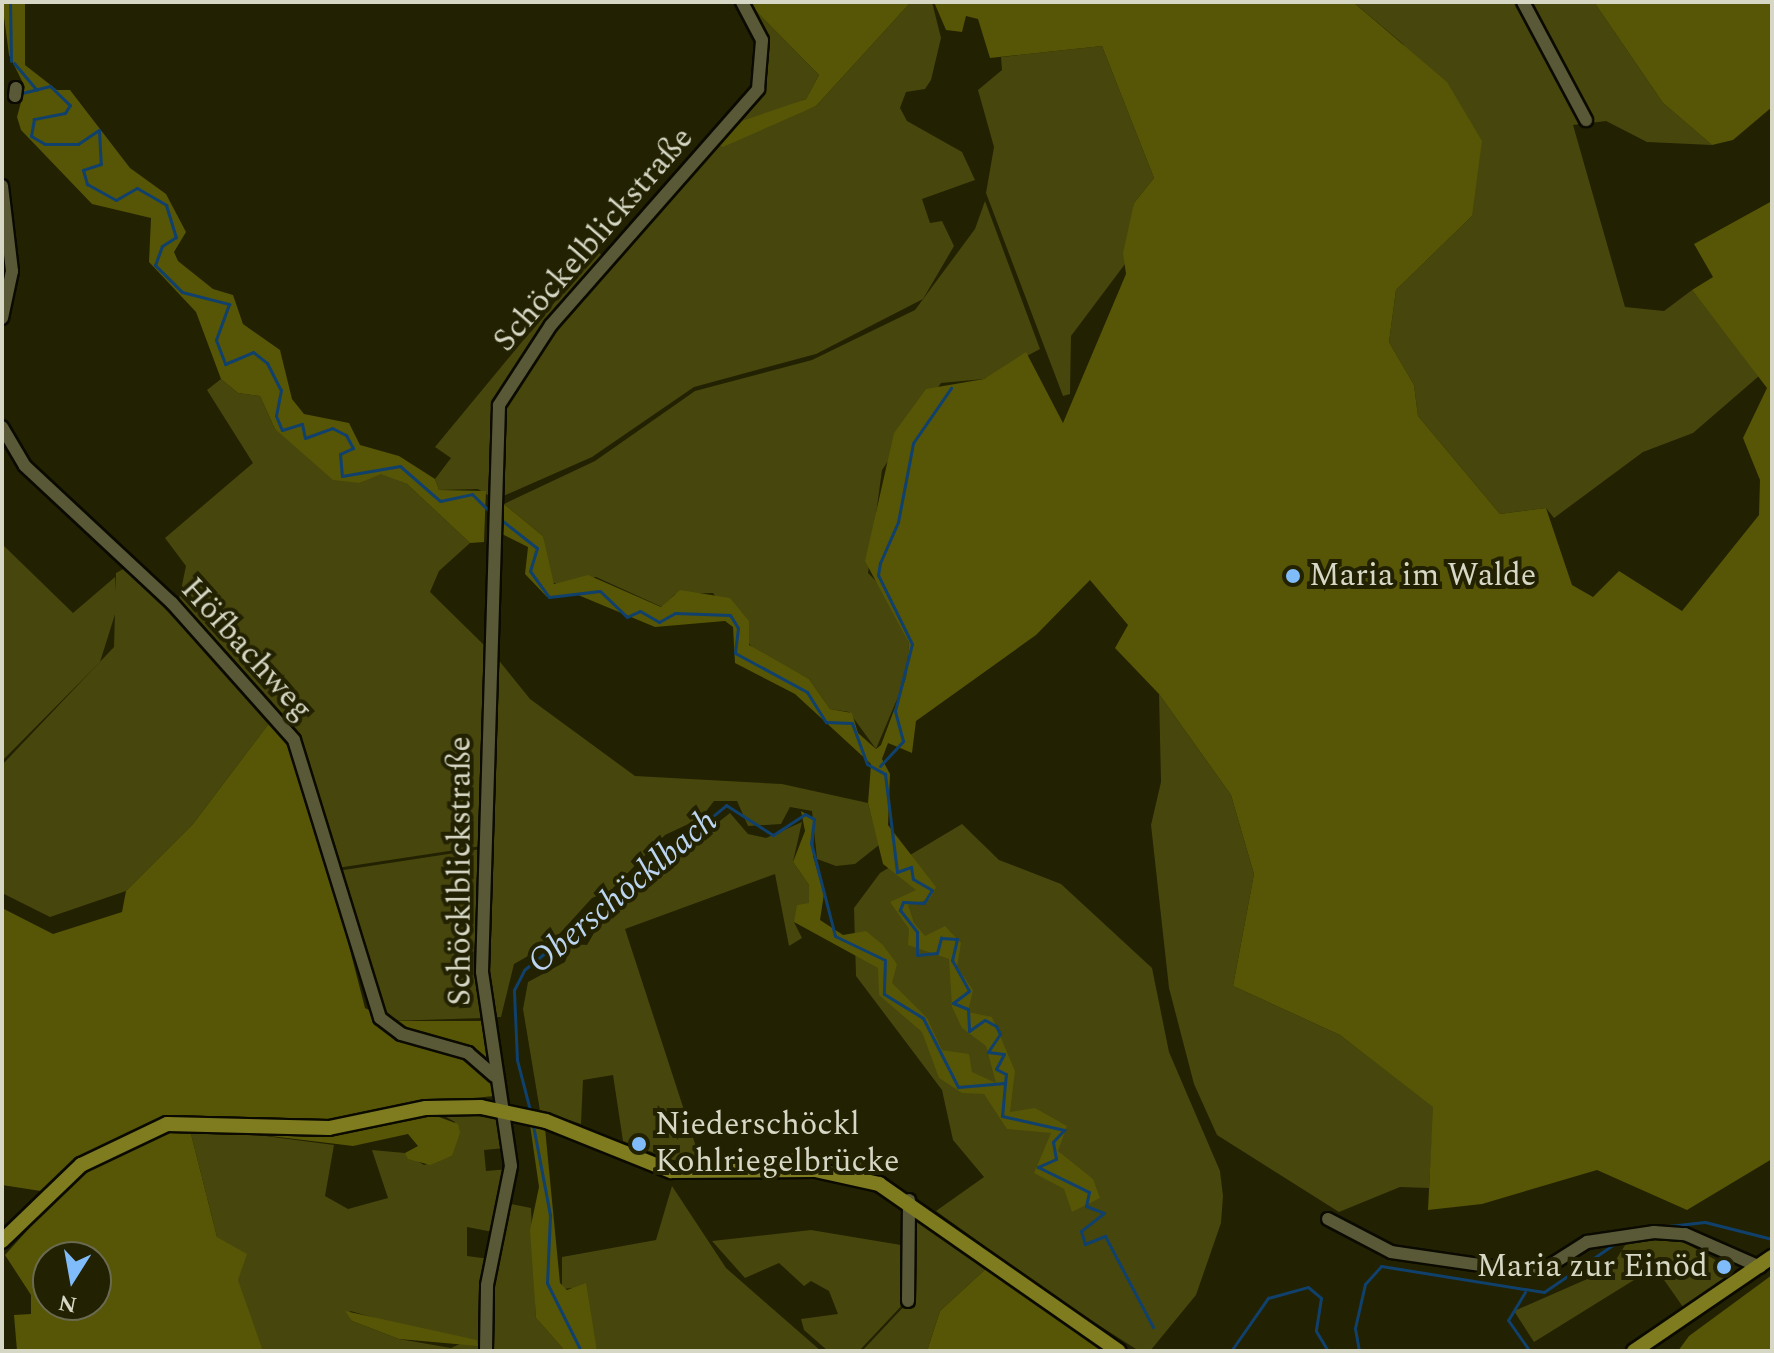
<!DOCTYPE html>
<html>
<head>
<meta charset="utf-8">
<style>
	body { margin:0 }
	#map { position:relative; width:1774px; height:1353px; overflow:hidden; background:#222102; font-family:Spectral,serif }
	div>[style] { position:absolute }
	.green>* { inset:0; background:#47460c }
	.forest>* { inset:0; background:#575506 }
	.stream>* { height:3px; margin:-1.5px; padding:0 1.5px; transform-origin:1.5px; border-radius:1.5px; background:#10406c }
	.roads { filter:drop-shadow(2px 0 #0b0a00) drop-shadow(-2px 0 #0b0a00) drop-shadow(0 2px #0b0a00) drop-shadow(0 -2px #0b0a00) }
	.minor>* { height:12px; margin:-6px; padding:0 6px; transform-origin:6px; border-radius:6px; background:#595938 }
	.major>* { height:14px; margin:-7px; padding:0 7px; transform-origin:7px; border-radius:7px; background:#7e7c1f }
	.dots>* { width:22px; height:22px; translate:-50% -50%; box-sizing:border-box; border:4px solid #222102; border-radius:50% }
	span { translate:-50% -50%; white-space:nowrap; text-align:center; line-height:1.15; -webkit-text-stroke:8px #222102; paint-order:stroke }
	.street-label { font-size:32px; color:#d6d7c4 }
	.poi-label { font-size:32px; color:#d6d7c4 }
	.left { translate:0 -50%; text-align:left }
	.right { translate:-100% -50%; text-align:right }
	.water-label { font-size:34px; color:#bbd5f1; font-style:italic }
	.frame { position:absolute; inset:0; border:4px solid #d6d7c4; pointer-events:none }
	.north { position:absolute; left:32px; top:1241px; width:80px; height:80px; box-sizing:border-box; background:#222102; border:2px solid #6a6a50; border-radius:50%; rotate:191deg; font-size:22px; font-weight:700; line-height:32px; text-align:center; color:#d6d7c4 }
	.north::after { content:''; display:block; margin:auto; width:28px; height:36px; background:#81bcfa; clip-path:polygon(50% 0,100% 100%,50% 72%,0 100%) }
</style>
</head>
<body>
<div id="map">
	<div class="green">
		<i style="clip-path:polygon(911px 2px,932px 2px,941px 38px,931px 80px,925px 89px,906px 92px,900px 108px,907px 121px,962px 152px,975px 180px,922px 199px,930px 223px,942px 221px,954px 246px,923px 299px,816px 354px,694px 387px,592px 457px,501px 497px,503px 406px,553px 328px,717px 143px,816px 106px)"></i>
		<i style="clip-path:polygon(1353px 2px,1594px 2px,1663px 103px,1712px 145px,1647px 142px,1606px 121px,1573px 125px,1625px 307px,1664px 311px,1692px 290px,1759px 376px,1693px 433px,1643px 452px,1554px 518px,1546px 508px,1500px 514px,1418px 416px,1414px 385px,1389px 342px,1396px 290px,1472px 216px,1403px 44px)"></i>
		<i style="clip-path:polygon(748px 3px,819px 75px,806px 99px,740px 124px,768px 65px,766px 38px)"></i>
		<i style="clip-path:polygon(1102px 46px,1154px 178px,1134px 203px,1125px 264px,1071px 336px,1070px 394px,1063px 396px,986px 193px,994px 147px,978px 90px,1002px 70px,1001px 57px)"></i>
		<i style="clip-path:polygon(985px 201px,1040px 349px,984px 379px,941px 383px,882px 470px,868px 573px,887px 592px,909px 643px,906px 678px,876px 749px,849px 712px,830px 709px,809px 679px,753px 649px,713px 593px,675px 594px,662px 607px,596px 577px,559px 585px,548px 580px,543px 536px,504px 504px,595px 461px,695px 391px,812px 360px,915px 310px,975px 229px)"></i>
		<i style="clip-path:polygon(597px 251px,606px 259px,500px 391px,491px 497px,478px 489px,439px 490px,435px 479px,451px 458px,435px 447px)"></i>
		<i style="clip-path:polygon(221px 379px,238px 393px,260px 396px,275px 429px,360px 483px,381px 473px,407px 484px,470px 543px,439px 571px,430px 592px,484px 645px,482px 846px,337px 868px,307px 755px,178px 604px,186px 566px,165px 538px,253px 463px,207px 390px)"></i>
		<i style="clip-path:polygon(2px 544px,73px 613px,115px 577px,117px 608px,100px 662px,2px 761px)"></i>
		<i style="clip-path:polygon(125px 568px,273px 718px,193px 824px,126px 891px,50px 917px,2px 893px,2px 765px,114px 647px,116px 573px)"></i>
		<i style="clip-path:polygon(493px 653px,530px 699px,635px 776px,782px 784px,868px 803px,879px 845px,855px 864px,836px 866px,817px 859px,812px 811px,790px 807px,781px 824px,748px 826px,737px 801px,714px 801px,701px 818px,665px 835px,610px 891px,592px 898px,551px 943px,514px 964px,501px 1017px,493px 1017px,487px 997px)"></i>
		<i style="clip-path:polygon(1159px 694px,1231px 795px,1254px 874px,1233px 986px,1340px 1035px,1434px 1107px,1429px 1188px,1400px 1187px,1339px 1212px,1217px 1135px,1194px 1084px,1169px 988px,1151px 825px,1161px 782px)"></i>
		<i style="clip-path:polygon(730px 813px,748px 834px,766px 838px,802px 822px,793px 862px,809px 885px,810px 903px,794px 922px,802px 938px,789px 946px,775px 874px,625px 929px,700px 1159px,810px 1152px,872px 1164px,870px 1172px,821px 1163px,673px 1160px,623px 1141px,613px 1075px,583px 1080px,581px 1124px,540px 1111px,523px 1009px,528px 982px,565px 962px,572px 944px,587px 945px,608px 909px)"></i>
		<i style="clip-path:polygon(962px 824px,999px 860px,1061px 884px,1152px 968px,1169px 1052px,1220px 1171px,1223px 1196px,1221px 1223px,1196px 1295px,1150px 1351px,1139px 1351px,1055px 1297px,936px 1211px,984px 1177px,953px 1140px,942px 1090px,856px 976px,854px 908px,880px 873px)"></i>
		<i style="clip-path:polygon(481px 849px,483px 1018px,391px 1021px,379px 1015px,337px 871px)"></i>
		<i style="clip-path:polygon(evenodd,439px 1113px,499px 1118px,505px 1148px,484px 1150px,486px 1171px,509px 1169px,498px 1233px,467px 1227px,467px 1256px,490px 1259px,484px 1351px,263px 1351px,217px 1237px,191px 1134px,221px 1130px,334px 1145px,325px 1196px,348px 1209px,388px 1198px,372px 1150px,405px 1153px,424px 1165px,452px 1156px,455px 1122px,439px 1113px,350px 1311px,424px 1332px,471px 1339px,451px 1348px,399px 1339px,352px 1321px,350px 1311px)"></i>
		<i style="clip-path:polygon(672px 1186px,726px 1268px,821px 1351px,597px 1351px,584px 1302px,573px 1288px,562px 1289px,562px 1257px,656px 1240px)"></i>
		<i style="clip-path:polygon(511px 1204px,531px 1208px,536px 1318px,565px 1351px,490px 1351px,493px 1273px)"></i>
		<i style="clip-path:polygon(908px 1210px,990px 1265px,940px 1311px,927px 1351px,862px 1351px,909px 1301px)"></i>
		<i style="clip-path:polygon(811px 1230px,907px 1246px,906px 1301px,859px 1351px,828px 1351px,804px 1330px,801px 1319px,838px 1314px,829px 1291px,811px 1281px,804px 1286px,779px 1263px,745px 1278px,712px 1241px)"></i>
		<i style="clip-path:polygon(1673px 1236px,1737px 1272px,1683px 1307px,1655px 1267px,1534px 1342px,1514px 1311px,1610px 1269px,1629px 1239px)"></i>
	</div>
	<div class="forest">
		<i style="clip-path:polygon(2px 2px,25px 2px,25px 65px,57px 90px,70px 90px,130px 168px,166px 194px,186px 232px,174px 252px,178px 261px,213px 289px,233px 295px,243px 324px,280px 350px,292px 399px,304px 414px,349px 423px,360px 445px,399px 456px,435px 479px,439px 490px,486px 491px,484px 542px,470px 543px,407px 484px,381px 474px,360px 483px,333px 480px,275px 429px,260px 396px,238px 393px,221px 379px,196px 312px,149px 262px,151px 218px,92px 204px,21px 130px,17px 117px,25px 87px,9px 55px)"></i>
		<i style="clip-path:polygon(747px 2px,911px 2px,816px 106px,723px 147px,717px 144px,736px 123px,806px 99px,819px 75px)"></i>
		<i style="clip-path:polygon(934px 2px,1353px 2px,1447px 82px,1482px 141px,1472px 216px,1396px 290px,1389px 342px,1414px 385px,1418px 416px,1500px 514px,1546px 508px,1572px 585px,1593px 597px,1619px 571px,1682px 611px,1759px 515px,1760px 480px,1743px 438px,1767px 388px,1692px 290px,1713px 277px,1694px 244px,1772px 201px,1772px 1159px,1687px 1210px,1597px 1170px,1482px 1204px,1428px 1210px,1433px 1107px,1340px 1035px,1233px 986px,1254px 874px,1231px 795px,1159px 694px,1115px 648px,1128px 625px,1090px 580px,1036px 635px,916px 721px,912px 753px,888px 743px,882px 759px,890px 774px,888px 825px,936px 887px,930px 899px,908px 905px,914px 923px,925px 936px,945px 926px,961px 943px,957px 967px,973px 990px,968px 1012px,992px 1017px,1015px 1071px,1010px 1112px,1035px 1108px,1067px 1126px,1058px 1151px,1093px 1179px,1100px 1198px,1072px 1212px,1064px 1189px,1034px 1173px,1051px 1133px,1007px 1129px,984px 1094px,962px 1093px,939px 1078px,922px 1032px,879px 995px,878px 968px,794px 922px,797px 905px,809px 903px,809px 885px,793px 862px,805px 831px,801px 811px,814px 819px,813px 856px,824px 894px,820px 920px,843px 935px,866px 931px,883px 945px,897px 964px,892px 983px,927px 1018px,942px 1050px,969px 1054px,972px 1072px,996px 1083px,986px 1046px,962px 1028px,952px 1007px,949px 959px,908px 945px,909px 929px,890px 902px,916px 890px,883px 864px,868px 803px,871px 764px,795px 694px,735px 663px,733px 627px,725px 621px,655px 627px,578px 595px,547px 597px,525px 574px,528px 547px,498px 532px,504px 504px,543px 536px,554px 584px,588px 575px,661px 607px,680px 590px,730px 598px,749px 621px,749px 645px,809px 679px,830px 709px,852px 713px,858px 733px,876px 749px,881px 745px,906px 678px,909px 643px,865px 561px,894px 433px,926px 389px,984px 379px,1026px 352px,1063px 423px,1126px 274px,1123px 253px,1134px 203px,1154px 178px,1102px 46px,990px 58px,978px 19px,966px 16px,962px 32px,946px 30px)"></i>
		<i style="clip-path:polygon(1594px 2px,1772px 2px,1772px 107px,1733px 140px,1712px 145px,1663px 103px)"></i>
		<i style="clip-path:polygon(evenodd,273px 718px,301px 760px,365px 1008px,391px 1021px,484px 1021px,495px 1096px,439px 1101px,439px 1117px,458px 1124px,460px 1133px,452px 1156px,430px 1165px,408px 1159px,405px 1153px,418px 1146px,408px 1134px,353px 1146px,221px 1130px,191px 1134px,217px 1237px,247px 1254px,238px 1280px,263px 1351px,17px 1351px,14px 1315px,31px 1314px,31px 1295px,5px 1255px,60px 1194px,2px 1185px,2px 908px,53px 934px,122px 912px,126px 891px,193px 824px,273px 718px,48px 1257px,96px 1257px,96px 1305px,48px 1305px,48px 1257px)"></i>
		<i style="clip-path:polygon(530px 1125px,545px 1128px,560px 1283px,567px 1290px,586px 1283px,597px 1351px,565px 1351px,536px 1318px,530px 1230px,539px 1187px)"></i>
		<i style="clip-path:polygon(990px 1265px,1084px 1338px,1104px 1351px,927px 1351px,940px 1311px)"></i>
		<i style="clip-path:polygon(1772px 1275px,1772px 1351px,1678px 1351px,1689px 1336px)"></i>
		<i style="clip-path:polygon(345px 1311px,477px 1340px,478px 1346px,399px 1339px,352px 1321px)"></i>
	</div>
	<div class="stream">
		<i style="left:10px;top:2px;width:59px;rotate:89deg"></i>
		<i style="left:14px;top:63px;width:35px;rotate:50deg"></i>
		<i style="left:18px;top:94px;width:33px;rotate:-14deg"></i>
		<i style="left:50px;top:86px;width:28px;rotate:44deg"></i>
		<i style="left:70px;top:105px;width:9px;rotate:122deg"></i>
		<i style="left:65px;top:113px;width:32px;rotate:169deg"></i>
		<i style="left:34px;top:119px;width:17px;rotate:100deg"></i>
		<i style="left:31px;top:136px;width:16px;rotate:30deg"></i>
		<i style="left:45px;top:144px;width:33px"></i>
		<i style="left:78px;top:144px;width:25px;rotate:-34deg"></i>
		<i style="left:99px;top:130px;width:34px;rotate:87deg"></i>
		<i style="left:101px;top:164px;width:19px;rotate:162deg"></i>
		<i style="left:83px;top:170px;width:15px;rotate:74deg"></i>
		<i style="left:87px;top:184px;width:33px;rotate:29deg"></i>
		<i style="left:116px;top:200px;width:24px;rotate:-30deg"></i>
		<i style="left:137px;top:188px;width:34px;rotate:30deg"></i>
		<i style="left:166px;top:205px;width:34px;rotate:73deg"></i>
		<i style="left:176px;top:237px;width:17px;rotate:147deg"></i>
		<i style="left:162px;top:246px;width:20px;rotate:110deg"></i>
		<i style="left:155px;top:265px;width:38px;rotate:45deg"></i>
		<i style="left:182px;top:292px;width:49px;rotate:14.3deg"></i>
		<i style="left:229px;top:304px;width:38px;rotate:110deg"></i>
		<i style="left:216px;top:340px;width:26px;rotate:69deg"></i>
		<i style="left:225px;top:364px;width:30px;rotate:-23deg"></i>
		<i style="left:253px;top:352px;width:18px;rotate:38deg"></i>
		<i style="left:267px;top:363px;width:30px;rotate:63deg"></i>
		<i style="left:281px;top:390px;width:26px;rotate:101deg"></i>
		<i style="left:276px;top:416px;width:15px;rotate:67deg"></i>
		<i style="left:282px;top:430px;width:21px;rotate:-17deg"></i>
		<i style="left:302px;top:424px;width:14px;rotate:78deg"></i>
		<i style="left:305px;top:438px;width:29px;rotate:-20deg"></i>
		<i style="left:332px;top:428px;width:16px;rotate:27deg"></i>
		<i style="left:346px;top:435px;width:15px;rotate:62deg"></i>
		<i style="left:353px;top:448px;width:14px;rotate:155deg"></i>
		<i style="left:340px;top:454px;width:22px;rotate:85deg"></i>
		<i style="left:342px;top:476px;width:59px;rotate:-9.8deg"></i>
		<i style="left:400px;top:466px;width:53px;rotate:41.2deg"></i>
		<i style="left:440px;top:501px;width:33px;rotate:-12deg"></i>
		<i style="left:472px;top:494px;width:25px;rotate:45deg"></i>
		<i style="left:500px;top:519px;width:47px;rotate:38.1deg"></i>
		<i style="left:537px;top:548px;width:24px;rotate:107deg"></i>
		<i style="left:530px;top:571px;width:32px;rotate:54deg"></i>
		<i style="left:549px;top:597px;width:51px;rotate:-6.7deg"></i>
		<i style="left:600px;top:591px;width:37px;rotate:44deg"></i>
		<i style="left:627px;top:617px;width:14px;rotate:-25deg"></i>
		<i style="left:640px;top:611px;width:22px;rotate:30deg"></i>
		<i style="left:659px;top:622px;width:18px;rotate:-29deg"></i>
		<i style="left:675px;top:613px;width:55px;rotate:2.1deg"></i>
		<i style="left:730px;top:615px;width:15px;rotate:58deg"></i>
		<i style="left:738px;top:628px;width:25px;rotate:97deg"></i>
		<i style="left:735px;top:653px;width:82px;rotate:28.4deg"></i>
		<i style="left:807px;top:692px;width:36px;rotate:58deg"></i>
		<i style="left:826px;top:722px;width:26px;rotate:2deg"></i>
		<i style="left:852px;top:723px;width:44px;rotate:69.9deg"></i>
		<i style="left:867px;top:764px;width:21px;rotate:29deg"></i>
		<i style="left:885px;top:774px;width:99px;rotate:83deg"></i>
		<i style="left:897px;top:872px;width:15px;rotate:-20deg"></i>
		<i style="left:911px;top:867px;width:12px;rotate:81deg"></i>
		<i style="left:913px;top:879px;width:22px;rotate:30deg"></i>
		<i style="left:932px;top:890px;width:15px;rotate:122deg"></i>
		<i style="left:924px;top:903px;width:21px;rotate:-177deg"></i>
		<i style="left:903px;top:902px;width:9px;rotate:111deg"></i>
		<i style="left:900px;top:910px;width:28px;rotate:52deg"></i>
		<i style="left:917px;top:932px;width:23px;rotate:90deg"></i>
		<i style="left:917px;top:955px;width:20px;rotate:-6deg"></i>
		<i style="left:937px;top:953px;width:16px;rotate:-75deg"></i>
		<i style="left:941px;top:938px;width:16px;rotate:4deg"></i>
		<i style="left:957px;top:939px;width:22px;rotate:103deg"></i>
		<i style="left:952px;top:960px;width:35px;rotate:61deg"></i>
		<i style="left:969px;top:991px;width:20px;rotate:143deg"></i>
		<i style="left:953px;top:1003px;width:16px;rotate:22deg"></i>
		<i style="left:968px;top:1009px;width:22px;rotate:87deg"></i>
		<i style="left:969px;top:1031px;width:19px;rotate:-35deg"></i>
		<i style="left:985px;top:1020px;width:13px;rotate:29deg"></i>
		<i style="left:996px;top:1026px;width:9px;rotate:63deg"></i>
		<i style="left:1000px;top:1034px;width:22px;rotate:124deg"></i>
		<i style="left:988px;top:1052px;width:16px;rotate:7deg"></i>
		<i style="left:1004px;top:1054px;width:17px;rotate:118deg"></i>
		<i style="left:996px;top:1069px;width:11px;rotate:27deg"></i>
		<i style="left:1006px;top:1074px;width:9px;rotate:96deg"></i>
		<i style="left:880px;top:766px;width:34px;rotate:-47deg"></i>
		<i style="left:903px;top:741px;width:31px;rotate:-105deg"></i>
		<i style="left:895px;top:711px;width:69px;rotate:-75.8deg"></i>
		<i style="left:912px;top:644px;width:77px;rotate:-116.2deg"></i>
		<i style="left:878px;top:575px;width:12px;rotate:-81deg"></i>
		<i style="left:880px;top:563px;width:45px;rotate:-66.3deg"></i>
		<i style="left:898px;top:522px;width:80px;rotate:-79.2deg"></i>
		<i style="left:913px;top:443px;width:67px;rotate:-55.4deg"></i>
		<i style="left:1005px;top:1083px;width:33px;rotate:95deg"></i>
		<i style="left:1002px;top:1116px;width:64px;rotate:12.7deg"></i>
		<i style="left:1064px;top:1130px;width:16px;rotate:133deg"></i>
		<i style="left:1053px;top:1142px;width:17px;rotate:80deg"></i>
		<i style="left:1056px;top:1159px;width:20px;rotate:156deg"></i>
		<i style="left:1038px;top:1167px;width:57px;rotate:26.1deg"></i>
		<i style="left:1089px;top:1192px;width:14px;rotate:102deg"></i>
		<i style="left:1086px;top:1206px;width:19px;rotate:21deg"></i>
		<i style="left:1104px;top:1213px;width:29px;rotate:142deg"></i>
		<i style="left:1081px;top:1231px;width:14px;rotate:73deg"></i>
		<i style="left:1085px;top:1244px;width:22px;rotate:-22deg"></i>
		<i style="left:1105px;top:1236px;width:103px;rotate:62.2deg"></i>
		<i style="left:531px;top:1114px;width:56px;rotate:-104.5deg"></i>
		<i style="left:517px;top:1060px;width:70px;rotate:-92.5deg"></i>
		<i style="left:514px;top:990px;width:22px;rotate:-63deg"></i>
		<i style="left:524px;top:970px;width:261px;rotate:-39.2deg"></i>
		<i style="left:726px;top:805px;width:56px;rotate:32.6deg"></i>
		<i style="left:773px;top:835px;width:38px;rotate:-33deg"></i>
		<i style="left:805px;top:814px;width:10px;rotate:29deg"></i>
		<i style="left:814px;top:819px;width:24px;rotate:97deg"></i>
		<i style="left:811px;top:843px;width:96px;rotate:75.5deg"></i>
		<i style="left:835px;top:936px;width:55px;rotate:25.6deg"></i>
		<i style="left:885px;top:960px;width:34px;rotate:92deg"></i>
		<i style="left:884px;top:994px;width:46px;rotate:31.6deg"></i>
		<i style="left:923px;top:1018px;width:77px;rotate:63.1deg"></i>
		<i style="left:958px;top:1087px;width:47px;rotate:-4.9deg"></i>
		<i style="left:533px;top:1125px;width:92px;rotate:79.3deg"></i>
		<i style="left:550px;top:1215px;width:68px;rotate:92.5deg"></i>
		<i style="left:547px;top:1283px;width:76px;rotate:63.4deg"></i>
		<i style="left:1623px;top:1231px;width:82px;rotate:-6.3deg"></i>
		<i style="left:1705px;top:1222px;width:69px;rotate:14.2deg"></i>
		<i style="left:1525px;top:1292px;width:33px;rotate:121deg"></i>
		<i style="left:1508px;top:1320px;width:38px;rotate:55deg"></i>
		<i style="left:1174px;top:1351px;width:1px"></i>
		<i style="left:1231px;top:1351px;width:65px;rotate:-55.1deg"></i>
		<i style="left:1268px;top:1298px;width:41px;rotate:-15.4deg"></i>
		<i style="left:1308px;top:1287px;width:17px;rotate:40deg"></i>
		<i style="left:1321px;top:1298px;width:33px;rotate:99deg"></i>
		<i style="left:1316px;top:1331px;width:23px;rotate:59deg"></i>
		<i style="left:1359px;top:1351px;width:23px;rotate:-100deg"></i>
		<i style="left:1355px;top:1328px;width:45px;rotate:-77.2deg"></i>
		<i style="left:1365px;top:1284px;width:24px;rotate:-48deg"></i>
		<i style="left:1381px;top:1266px;width:165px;rotate:9.1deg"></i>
		<i style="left:1544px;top:1292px;width:85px;rotate:-34.4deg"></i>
	</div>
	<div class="roads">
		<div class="minor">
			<i style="left:1523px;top:2px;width:134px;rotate:61.9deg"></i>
			<i style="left:15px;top:96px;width:8px;rotate:-83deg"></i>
			<i style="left:2px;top:186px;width:86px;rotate:83.3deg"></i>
			<i style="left:12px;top:271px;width:48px;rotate:102deg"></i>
			<i style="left:2px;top:427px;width:45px;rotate:59.5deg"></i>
			<i style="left:25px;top:466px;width:201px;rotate:43deg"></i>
			<i style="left:172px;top:603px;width:183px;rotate:48.3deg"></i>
			<i style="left:294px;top:740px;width:291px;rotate:72.8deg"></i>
			<i style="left:380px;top:1018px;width:26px;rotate:37deg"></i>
			<i style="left:401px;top:1034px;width:70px;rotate:15.8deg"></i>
			<i style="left:468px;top:1053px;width:35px;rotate:41deg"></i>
			<i style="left:1328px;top:1219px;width:71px;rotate:27.6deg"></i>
			<i style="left:1391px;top:1252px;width:117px;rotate:8.3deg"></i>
			<i style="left:1507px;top:1269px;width:39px;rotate:-1deg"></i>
			<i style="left:1546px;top:1268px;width:49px;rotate:-32.4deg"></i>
			<i style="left:1587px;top:1242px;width:68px;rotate:-8.5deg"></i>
			<i style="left:1654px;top:1232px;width:31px;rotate:4deg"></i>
			<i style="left:1685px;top:1234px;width:82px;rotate:23.7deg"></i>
			<i style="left:908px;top:1301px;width:101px;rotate:-89.4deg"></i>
			<i style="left:486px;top:1351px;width:66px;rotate:-89.1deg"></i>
			<i style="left:487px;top:1285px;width:121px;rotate:-78.6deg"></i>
			<i style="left:511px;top:1166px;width:196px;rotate:-98.5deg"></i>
			<i style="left:482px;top:972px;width:567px;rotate:-88.28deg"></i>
			<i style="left:499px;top:405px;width:95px;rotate:-57deg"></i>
			<i style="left:551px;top:325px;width:314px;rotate:-48.7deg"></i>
			<i style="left:758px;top:89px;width:49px;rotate:-85.3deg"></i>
			<i style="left:762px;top:40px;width:43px;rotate:-117.8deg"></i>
		</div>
		<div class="major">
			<i style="left:2px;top:1241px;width:110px;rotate:-43.9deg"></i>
			<i style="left:81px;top:1165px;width:95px;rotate:-25.5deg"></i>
			<i style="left:167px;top:1124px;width:162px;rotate:1.4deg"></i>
			<i style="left:329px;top:1128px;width:99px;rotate:-11.7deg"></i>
			<i style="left:426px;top:1108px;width:55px;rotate:-1deg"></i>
			<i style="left:481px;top:1107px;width:66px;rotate:12.2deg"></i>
			<i style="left:546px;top:1121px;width:135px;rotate:21.8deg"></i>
			<i style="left:671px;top:1171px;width:144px;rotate:-0.4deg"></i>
			<i style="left:815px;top:1170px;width:66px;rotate:12.3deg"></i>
			<i style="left:879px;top:1184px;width:292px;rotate:34.9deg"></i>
			<i style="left:1634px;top:1351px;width:167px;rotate:-34.3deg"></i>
		</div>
	</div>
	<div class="dots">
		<i style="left:1293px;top:576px;background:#81bcfa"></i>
		<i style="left:639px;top:1144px;background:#81bcfa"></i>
		<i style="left:1724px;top:1267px;background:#81bcfa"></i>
	</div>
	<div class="street-label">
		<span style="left:594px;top:240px;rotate:-49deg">Schöckelblickstraße</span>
		<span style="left:246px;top:650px;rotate:48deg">Höfbachweg</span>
		<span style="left:461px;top:871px;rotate:-90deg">Schöcklblickstraße</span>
	</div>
	<div class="poi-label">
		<span class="left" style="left:1309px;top:576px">Maria im Walde</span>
		<span class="left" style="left:655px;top:1144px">Niederschöckl<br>Kohlriegelbrücke</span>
		<span class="right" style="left:1708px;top:1267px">Maria zur Einöd</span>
	</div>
	<div class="water-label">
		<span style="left:623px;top:892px;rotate:-40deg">Oberschöcklbach</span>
	</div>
	<div class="frame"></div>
	<div class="north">N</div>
</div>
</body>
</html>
